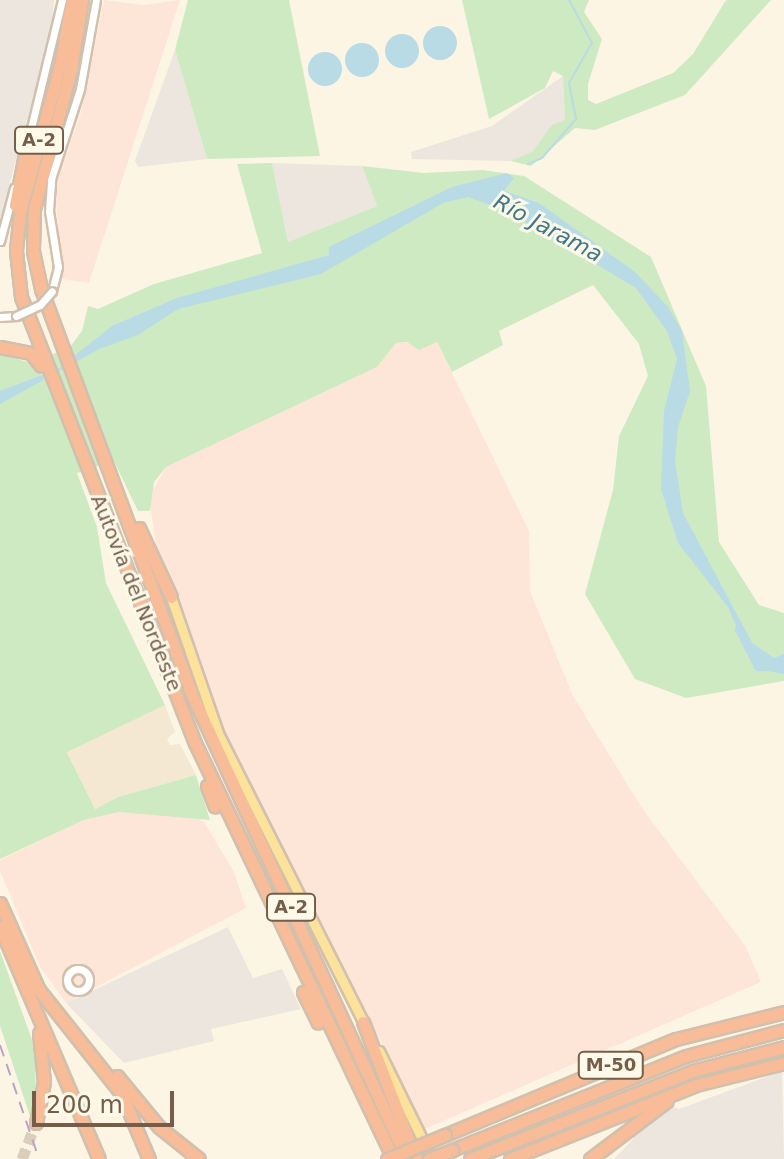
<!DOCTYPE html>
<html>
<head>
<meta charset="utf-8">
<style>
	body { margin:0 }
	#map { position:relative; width:784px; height:1159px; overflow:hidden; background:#fdf5e3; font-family:"DejaVu Sans",sans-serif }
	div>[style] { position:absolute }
	.residential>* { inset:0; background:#f4e8d2 }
	.commercial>* { inset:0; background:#fde6d7 }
	.industrial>* { inset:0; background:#ece6de }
	.green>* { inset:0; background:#ceeac2 }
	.water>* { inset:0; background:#b8dbe6 }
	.round { border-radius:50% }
	.stream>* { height:2px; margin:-1px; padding:0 1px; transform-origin:1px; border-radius:1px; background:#b8dbe6 }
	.river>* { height:9px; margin:-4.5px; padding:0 4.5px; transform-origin:4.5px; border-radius:4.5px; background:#b8dbe6 }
	.highway-tunnel>* { height:11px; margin-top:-5.5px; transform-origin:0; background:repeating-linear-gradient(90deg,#dbcfbc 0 11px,transparent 0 16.5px) }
	.roads { filter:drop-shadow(2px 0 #d0c0ad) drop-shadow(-2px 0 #d0c0ad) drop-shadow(0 2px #d0c0ad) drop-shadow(0 -2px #d0c0ad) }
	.minor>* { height:7px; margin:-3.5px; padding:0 3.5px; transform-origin:3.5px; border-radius:3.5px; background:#fff }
	.minor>.ring { margin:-3.5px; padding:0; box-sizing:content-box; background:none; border:7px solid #fff; border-radius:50% }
	.major>* { height:9px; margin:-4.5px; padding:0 4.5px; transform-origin:4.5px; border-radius:4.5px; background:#fce29b }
	.highway>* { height:11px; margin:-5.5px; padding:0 5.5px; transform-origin:5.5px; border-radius:5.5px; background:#f8bc99 }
	.rail>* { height:2px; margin-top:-1px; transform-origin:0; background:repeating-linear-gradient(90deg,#b9a2c6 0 12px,transparent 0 20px) }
	.bridges { filter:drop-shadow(2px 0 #d0c0ad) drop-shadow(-2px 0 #d0c0ad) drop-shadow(0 2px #d0c0ad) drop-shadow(0 -2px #d0c0ad) }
	.minor-bridge>* { height:7px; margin:-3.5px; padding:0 3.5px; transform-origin:3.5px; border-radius:3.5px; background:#fff }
	.highway-bridge>* { height:11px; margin:-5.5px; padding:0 5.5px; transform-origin:5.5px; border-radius:5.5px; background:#f8bc99 }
	span { translate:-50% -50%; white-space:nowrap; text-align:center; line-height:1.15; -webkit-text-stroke:6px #fff9ea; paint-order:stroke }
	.shield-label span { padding:2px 6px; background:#fff9ea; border:2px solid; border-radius:6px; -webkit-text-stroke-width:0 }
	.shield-label { font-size:18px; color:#755d49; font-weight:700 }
	.street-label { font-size:20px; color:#755d49 }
	.water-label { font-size:22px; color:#427689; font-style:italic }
	.scale { position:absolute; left:32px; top:1091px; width:142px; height:36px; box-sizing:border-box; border:4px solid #755d49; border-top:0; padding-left:10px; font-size:24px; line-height:28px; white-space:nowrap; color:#755d49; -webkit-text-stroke:6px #fff9ea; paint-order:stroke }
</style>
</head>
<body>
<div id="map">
	<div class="residential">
		<i style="clip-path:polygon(165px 705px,175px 732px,167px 739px,170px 745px,180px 744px,196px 775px,118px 797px,95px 809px,67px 751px)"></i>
	</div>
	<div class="commercial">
		<i style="clip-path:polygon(104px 0,144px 5px,180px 0,89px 283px,62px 279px,55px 188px,81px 112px)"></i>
		<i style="clip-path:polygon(437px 342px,529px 531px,530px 591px,573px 696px,642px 808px,746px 947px,761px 982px,425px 1129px,203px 691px,162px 586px,149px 497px,166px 467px,377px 367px,396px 343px)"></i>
		<i style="clip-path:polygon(119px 812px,194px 815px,204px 822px,234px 872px,246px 908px,66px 1003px,40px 967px,0 871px,0 860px,84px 820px)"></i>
	</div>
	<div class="industrial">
		<i style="clip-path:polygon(0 0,54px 0,51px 32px,0 219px)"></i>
		<i style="clip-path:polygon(175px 50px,207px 159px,138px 167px,135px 161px)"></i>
		<i style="clip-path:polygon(563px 76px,565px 120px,533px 151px,511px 161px,412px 159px,411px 152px,492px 126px)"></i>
		<i style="clip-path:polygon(272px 163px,362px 166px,377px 206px,288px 242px)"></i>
		<i style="clip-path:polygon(228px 927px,253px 978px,282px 969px,301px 1009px,211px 1029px,214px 1041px,124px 1063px,66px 1003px)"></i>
		<i style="clip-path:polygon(782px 1071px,784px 1159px,614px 1159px,634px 1138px,630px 1129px,668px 1105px,679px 1109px)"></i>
	</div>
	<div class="green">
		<i style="clip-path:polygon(188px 0,289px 0,320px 156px,207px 159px,175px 50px)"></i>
		<i style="clip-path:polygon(462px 0,589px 0,584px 12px,602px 39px,588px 84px,588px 100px,596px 104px,673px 73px,693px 54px,726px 0,771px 0,685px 95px,595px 130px,575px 128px,531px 166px,511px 161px,533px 151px,552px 125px,565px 120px,563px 76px,553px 71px,545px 88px,489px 119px)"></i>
		<i style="clip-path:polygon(272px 163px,288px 242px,377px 206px,362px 166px,424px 173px,483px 170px,524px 176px,651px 257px,706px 386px,719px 542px,759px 605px,784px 613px,784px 681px,686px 698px,635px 679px,585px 594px,613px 490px,619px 436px,648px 376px,639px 344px,593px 285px,499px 331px,503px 345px,452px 372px,437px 342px,419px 350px,407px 342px,396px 343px,377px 367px,166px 467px,154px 482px,150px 511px,138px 511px,114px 461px,77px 473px,97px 527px,106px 583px,165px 705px,67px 752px,95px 809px,118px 797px,196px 775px,210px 820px,119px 812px,84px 820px,0 859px,0 354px,31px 363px,70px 347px,82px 331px,88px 306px,98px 309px,154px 284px,262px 253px,237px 164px)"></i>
		<i style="clip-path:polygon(0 951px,35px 1048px,36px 1102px,31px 1119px,0 1026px)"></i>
	</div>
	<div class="water">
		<i class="round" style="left:423px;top:26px;width:34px;height:34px"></i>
		<i class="round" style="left:385px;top:34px;width:34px;height:34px"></i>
		<i class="round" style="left:345px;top:43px;width:34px;height:34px"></i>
		<i class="round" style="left:308px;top:52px;width:34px;height:34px"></i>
		<i style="clip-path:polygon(507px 173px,514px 178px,504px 191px,539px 203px,635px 272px,668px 307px,682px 331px,690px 391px,678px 427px,675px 461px,683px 513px,752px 643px,774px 658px,784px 654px,784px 674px,768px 671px,747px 651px,728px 607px,678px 543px,661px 489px,664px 411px,677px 359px,667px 331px,636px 288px,507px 211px,468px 197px,443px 203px,321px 274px,178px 309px,138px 335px,99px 349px,0 404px,0 391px,58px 369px,112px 326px,177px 298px,329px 255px,329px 247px,452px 187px)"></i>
	</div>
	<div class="stream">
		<i style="left:528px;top:164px;width:15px;rotate:-23deg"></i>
		<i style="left:542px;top:158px;width:52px;rotate:-48.9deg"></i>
		<i style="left:576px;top:119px;width:37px;rotate:-101deg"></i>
		<i style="left:569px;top:83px;width:46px;rotate:-60.1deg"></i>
		<i style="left:592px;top:43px;width:49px;rotate:-118.1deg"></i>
	</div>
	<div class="river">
		<i style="left:739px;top:629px;width:42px;rotate:62.8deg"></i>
		<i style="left:758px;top:666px;width:26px;rotate:-2deg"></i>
	</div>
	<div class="highway-tunnel">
		<i style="left:22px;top:1159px;width:39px;rotate:-69deg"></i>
	</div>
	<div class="roads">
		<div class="minor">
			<i style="left:24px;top:157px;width:162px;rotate:-76.4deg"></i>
			<i style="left:0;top:241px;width:55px;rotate:-75.2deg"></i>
			<i style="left:52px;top:291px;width:25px;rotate:-76deg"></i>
			<i style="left:58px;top:267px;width:57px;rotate:-99.1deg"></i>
			<i style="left:49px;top:211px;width:32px;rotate:-86deg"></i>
			<i style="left:51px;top:179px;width:95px;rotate:-72.1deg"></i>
			<i style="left:80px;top:89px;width:90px;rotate:-79.8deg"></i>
			<i style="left:0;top:317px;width:16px;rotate:-4deg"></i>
			<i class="ring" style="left:67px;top:969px;width:15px;height:15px"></i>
		</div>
		<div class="major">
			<i style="left:171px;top:597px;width:144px;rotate:70.9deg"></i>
			<i style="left:218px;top:733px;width:329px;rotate:63.3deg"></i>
			<i style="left:379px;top:1051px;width:120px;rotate:63.9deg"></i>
		</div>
		<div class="highway">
			<i style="left:72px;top:0;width:67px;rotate:100.3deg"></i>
			<i style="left:60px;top:66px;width:151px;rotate:105.3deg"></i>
			<i style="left:20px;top:212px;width:39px;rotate:96deg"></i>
			<i style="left:16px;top:251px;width:46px;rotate:83.8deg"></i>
			<i style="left:21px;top:297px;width:479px;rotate:68.7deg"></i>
			<i style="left:195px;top:743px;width:461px;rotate:64.5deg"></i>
			<i style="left:82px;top:0;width:70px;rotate:99.1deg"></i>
			<i style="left:71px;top:69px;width:145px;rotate:104.8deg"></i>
			<i style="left:34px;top:209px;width:42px;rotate:91.4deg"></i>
			<i style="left:33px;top:251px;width:39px;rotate:78deg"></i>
			<i style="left:41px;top:289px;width:435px;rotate:69.6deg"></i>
			<i style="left:193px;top:697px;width:509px;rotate:65.15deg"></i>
			<i style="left:15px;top:205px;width:52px;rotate:-78.9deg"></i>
			<i style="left:0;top:347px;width:32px;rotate:11deg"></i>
			<i style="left:31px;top:353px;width:16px;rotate:52deg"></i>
			<i style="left:139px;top:528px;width:76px;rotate:65.1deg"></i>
			<i style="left:207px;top:786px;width:22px;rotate:69deg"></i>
			<i style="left:0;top:903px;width:95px;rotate:65.9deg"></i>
			<i style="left:39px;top:990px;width:132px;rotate:51.5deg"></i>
			<i style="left:121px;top:1093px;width:72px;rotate:67deg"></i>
			<i style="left:0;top:927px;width:252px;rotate:66.9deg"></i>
			<i style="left:303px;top:992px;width:34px;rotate:64deg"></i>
			<i style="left:363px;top:1022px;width:147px;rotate:68.9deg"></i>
			<i style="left:117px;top:1076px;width:66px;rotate:50.5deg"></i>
			<i style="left:159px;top:1127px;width:51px;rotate:38.7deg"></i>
			<i style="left:36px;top:1123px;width:42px;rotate:-79deg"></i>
			<i style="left:44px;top:1082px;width:49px;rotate:-95.8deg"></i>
			<i style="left:445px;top:1135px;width:250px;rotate:-22.6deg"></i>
			<i style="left:676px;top:1039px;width:111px;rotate:-14deg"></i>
			<i style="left:452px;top:1150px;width:252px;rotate:-21.9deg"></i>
			<i style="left:686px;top:1056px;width:101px;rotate:-14.9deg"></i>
			<i style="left:470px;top:1159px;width:239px;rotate:-21.6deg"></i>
			<i style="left:692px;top:1071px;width:95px;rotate:-14.6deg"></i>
			<i style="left:510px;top:1159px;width:200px;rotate:-21.7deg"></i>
			<i style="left:696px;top:1085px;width:91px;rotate:-14deg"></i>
			<i style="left:590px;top:1159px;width:96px;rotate:-37deg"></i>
		</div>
	</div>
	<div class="rail">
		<i style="left:0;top:1045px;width:120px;rotate:71.1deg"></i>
	</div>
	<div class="bridges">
		<div class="minor-bridge">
			<i style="left:16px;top:316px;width:26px;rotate:-25deg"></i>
			<i style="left:40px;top:305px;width:18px;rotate:-49deg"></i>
		</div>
		<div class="highway-bridge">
			<i style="left:387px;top:1159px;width:63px;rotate:-22.5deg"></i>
			<i style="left:429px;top:1159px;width:25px;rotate:-21deg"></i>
		</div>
	</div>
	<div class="shield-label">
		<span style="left:39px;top:140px">A-2</span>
		<span style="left:291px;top:907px">A-2</span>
		<span style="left:611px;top:1065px">M-50</span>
	</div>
	<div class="street-label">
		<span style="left:136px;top:593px;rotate:68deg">Autovía del Nordeste</span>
	</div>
	<div class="water-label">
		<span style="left:548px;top:228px;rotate:28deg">Río Jarama</span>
	</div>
	<div class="scale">200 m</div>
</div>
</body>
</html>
